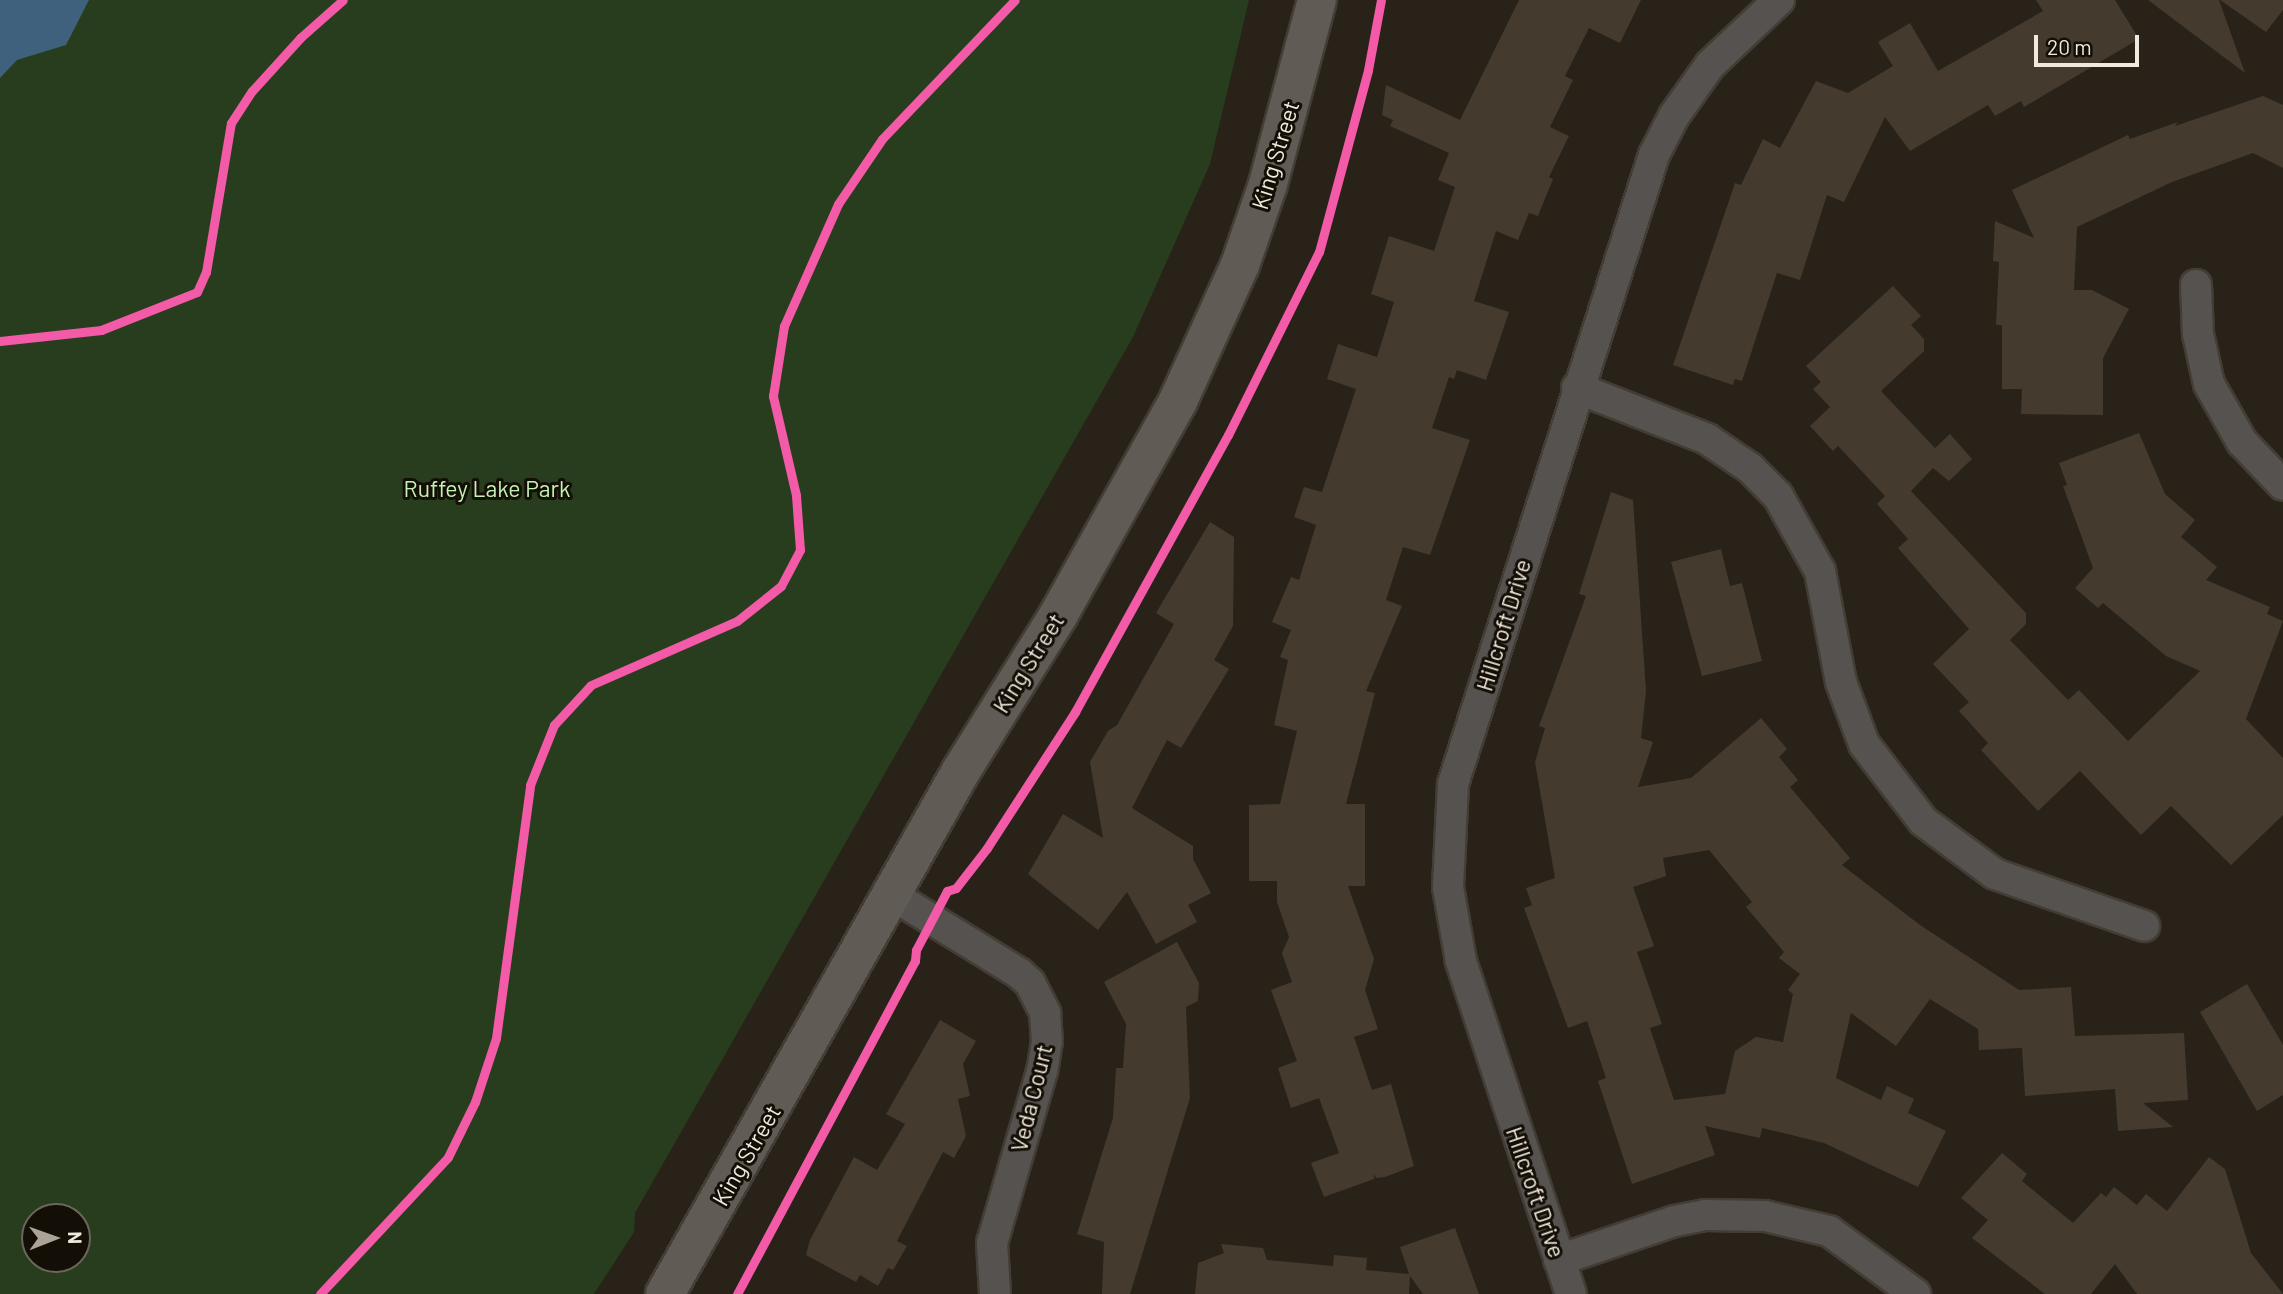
<!DOCTYPE html>
<html>
<head>
<meta charset="utf-8">
<style>
	body { margin:0 }
	#map { position:relative; width:2283px; height:1294px; overflow:hidden; background:#292218; font-family:Barlow,sans-serif }
	div>[style] { position:absolute }
	.green>* { inset:0; background:#283d1d }
	.water>* { inset:0; background:#3f617e }
	.building>* { inset:0; background:#443b2e }
	.roads { filter:drop-shadow(2px 0 #433d35) drop-shadow(-2px 0 #433d35) drop-shadow(0 2px #433d35) drop-shadow(0 -2px #433d35) }
	.minor>* { height:30px; margin:-15px; padding:0 15px; transform-origin:15px; border-radius:15px; background:#56524f }
	.primary>* { height:38px; margin:-19px; padding:0 19px; transform-origin:19px; border-radius:19px; background:#605b55 }
	.cycleway>* { height:9px; margin:-4.5px; padding:0 4.5px; transform-origin:4.5px; border-radius:4.5px; background:#f35aa7 }
	span { translate:-50% -50%; white-space:nowrap; text-align:center; line-height:1.15; -webkit-text-stroke:6px #130e06; paint-order:stroke }
	.street-label { font-size:23px; color:#f1e9dd }
	.park-label { font-size:23px; color:#c3f2b2 }
	.north { position:absolute; left:21px; top:1203px; width:70px; height:70px; box-sizing:border-box; background:#130e06; border:2px solid #6c665c; border-radius:50%; rotate:89deg; font-size:19px; font-weight:700; line-height:28px; text-align:center; color:#f1e9dd }
	.north::after { content:''; display:block; margin:auto; width:24px; height:32px; background:#aba398; clip-path:polygon(50% 0,100% 100%,50% 72%,0 100%) }
	.scale { position:absolute; left:2034px; top:35px; width:105px; height:32px; box-sizing:border-box; border:4px solid #f1e9dd; border-top:0; padding-left:9px; font-size:21px; line-height:24px; white-space:nowrap; color:#f1e9dd; -webkit-text-stroke:5px #130e06; paint-order:stroke }
</style>
</head>
<body>
<div id="map">
	<div class="green">
		<i style="clip-path:polygon(evenodd,0 0,1249px 0,1210px 164px,1133px 337px,635px 1213px,634px 1232px,594px 1294px,0 1294px,0 0,35px 1217px,77px 1217px,77px 1259px,35px 1259px,35px 1217px)"></i>
	</div>
	<div class="water">
		<i style="clip-path:polygon(0 0,89px 0,66px 45px,17px 60px,0 78px)"></i>
	</div>
	<div class="building">
		<i style="clip-path:polygon(1519px 0,1641px 0,1620px 43px,1589px 28px,1565px 76px,1573px 80px,1550px 127px,1569px 136px,1549px 177px,1553px 179px,1538px 216px,1529px 213px,1518px 240px,1496px 231px,1474px 301px,1509px 312px,1486px 380px,1457px 370px,1454px 379px,1449px 377px,1432px 428px,1470px 440px,1430px 555px,1403px 547px,1386px 600px,1402px 606px,1366px 691px,1375px 693px,1346px 804px,1365px 804px,1365px 886px,1348px 886px,1374px 959px,1365px 990px,1378px 1029px,1354px 1037px,1372px 1090px,1391px 1084px,1414px 1166px,1385px 1177px,1376px 1178px,1374px 1174px,1374px 1179px,1324px 1197px,1311px 1163px,1339px 1153px,1319px 1098px,1291px 1108px,1278px 1068px,1297px 1061px,1271px 990px,1292px 982px,1282px 953px,1289px 937px,1277px 902px,1277px 881px,1249px 881px,1249px 805px,1280px 804px,1297px 731px,1274px 725px,1288px 660px,1280px 657px,1291px 630px,1272px 622px,1291px 577px,1299px 580px,1316px 525px,1294px 517px,1304px 487px,1322px 492px,1356px 389px,1327px 379px,1338px 344px,1377px 357px,1394px 302px,1371px 294px,1389px 236px,1434px 251px,1455px 187px,1438px 180px,1449px 153px,1390px 126px,1393px 120px,1382px 115px,1386px 85px,1460px 120px)"></i>
		<i style="clip-path:polygon(2036px 0,2115px 0,2139px 39px,2024px 107px,2021px 101px,1995px 116px,1988px 105px,1910px 151px,1885px 117px,1844px 202px,1827px 195px,1800px 280px,1777px 273px,1742px 381px,1735px 379px,1733px 385px,1673px 365px,1735px 183px,1741px 185px,1763px 139px,1780px 148px,1816px 81px,1848px 93px,1893px 66px,1878px 42px,1910px 23px,1938px 71px,2043px 11px)"></i>
		<i style="clip-path:polygon(2148px 0,2219px 0,2245px 73px)"></i>
		<i style="clip-path:polygon(2220px 0,2283px 0,2283px 10px,2266px 32px)"></i>
		<i style="clip-path:polygon(2263px 96px,2283px 105px,2283px 168px,2253px 153px,2172px 182px,2077px 227px,2074px 290px,2092px 290px,2129px 309px,2103px 358px,2103px 415px,2021px 414px,2022px 389px,2002px 389px,2002px 325px,1996px 325px,1999px 262px,1993px 261px,1995px 221px,2034px 238px,2012px 190px,2128px 135px,2130px 139px,2178px 122px,2175px 126px)"></i>
		<i style="clip-path:polygon(1893px 286px,1921px 316px,1911px 325px,1924px 339px,1924px 351px,1881px 391px,1935px 448px,1950px 434px,1972px 459px,1949px 481px,1933px 468px,1911px 491px,2026px 613px,2026px 624px,2010px 640px,2068px 700px,2079px 690px,2128px 741px,2200px 671px,2166px 656px,2103px 603px,2098px 608px,2075px 588px,2093px 568px,2063px 486px,2067px 485px,2059px 463px,2139px 433px,2165px 494px,2195px 520px,2181px 537px,2217px 567px,2206px 580px,2270px 607px,2267px 614px,2283px 621px,2246px 719px,2283px 758px,2283px 815px,2231px 865px,2171px 806px,2141px 835px,2080px 771px,2038px 811px,1981px 750px,1988px 743px,1959px 711px,1969px 702px,1933px 664px,1969px 629px,1898px 548px,1908px 539px,1877px 504px,1885px 496px,1838px 446px,1833px 451px,1810px 426px,1830px 407px,1813px 389px,1821px 382px,1806px 366px)"></i>
		<i style="clip-path:polygon(evenodd,1611px 492px,1633px 500px,1646px 691px,1641px 738px,1653px 742px,1638px 787px,1691px 778px,1761px 718px,1787px 749px,1779px 757px,1798px 780px,1790px 787px,1850px 858px,1842px 865px,1920px 925px,2019px 990px,2071px 987px,2075px 1036px,2184px 1033px,2188px 1100px,2143px 1103px,2173px 1127px,2118px 1131px,2115px 1089px,2025px 1096px,2022px 1048px,1979px 1050px,1978px 1029px,1930px 999px,1896px 1046px,1851px 1013px,1836px 1078px,1881px 1100px,1887px 1086px,1914px 1099px,1908px 1113px,1946px 1131px,1918px 1187px,1824px 1143px,1762px 1128px,1760px 1138px,1705px 1126px,1715px 1155px,1632px 1184px,1598px 1081px,1606px 1078px,1587px 1021px,1568px 1028px,1524px 908px,1532px 905px,1526px 888px,1555px 878px,1535px 762px,1545px 728px,1539px 726px,1586px 596px,1579px 594px,1611px 492px,1709px 850px,1752px 902px,1746px 907px,1784px 952px,1779px 958px,1800px 974px,1788px 990px,1793px 994px,1783px 1042px,1756px 1037px,1735px 1051px,1725px 1094px,1674px 1100px,1650px 1028px,1662px 1024px,1637px 952px,1654px 946px,1633px 887px,1666px 876px,1663px 858px,1709px 850px)"></i>
		<i style="clip-path:polygon(1210px 522px,1234px 537px,1233px 626px,1214px 660px,1229px 669px,1181px 748px,1167px 740px,1132px 808px,1193px 846px,1193px 859px,1211px 893px,1188px 905px,1197px 922px,1156px 944px,1127px 892px,1098px 930px,1028px 874px,1063px 814px,1103px 838px,1090px 762px,1108px 731px,1117px 725px,1174px 624px,1156px 613px)"></i>
		<i style="clip-path:polygon(1721px 549px,1730px 586px,1742px 583px,1762px 661px,1702px 676px,1671px 562px)"></i>
		<i style="clip-path:polygon(1177px 942px,1199px 983px,1198px 1001px,1186px 1007px,1190px 1098px,1130px 1294px,1102px 1294px,1104px 1242px,1077px 1234px,1113px 1118px,1116px 1068px,1123px 1068px,1126px 1024px,1104px 982px)"></i>
		<i style="clip-path:polygon(2247px 984px,2283px 1045px,2283px 1095px,2257px 1111px,2200px 1012px)"></i>
		<i style="clip-path:polygon(940px 1020px,976px 1041px,963px 1064px,970px 1096px,958px 1099px,966px 1136px,954px 1158px,943px 1152px,897px 1241px,907px 1246px,893px 1270px,888px 1268px,878px 1286px,860px 1275px,856px 1282px,806px 1255px,810px 1240px,854px 1157px,877px 1170px,905px 1124px,886px 1114px)"></i>
		<i style="clip-path:polygon(2002px 1153px,2027px 1174px,2022px 1181px,2073px 1223px,2101px 1193px,2106px 1197px,2114px 1187px,2137px 1205px,2146px 1194px,2167px 1211px,2209px 1157px,2225px 1169px,2251px 1253px,2283px 1294px,2137px 1294px,2115px 1264px,2091px 1294px,2045px 1294px,1972px 1238px,1988px 1220px,1961px 1198px)"></i>
		<i style="clip-path:polygon(1455px 1228px,1479px 1294px,1423px 1294px,1410px 1276px,1409px 1294px,1195px 1294px,1198px 1263px,1224px 1253px,1221px 1244px,1263px 1248px,1267px 1260px,1333px 1266px,1334px 1255px,1367px 1258px,1366px 1270px,1409px 1274px,1400px 1247px)"></i>
	</div>
	<div class="roads">
		<div class="minor">
			<i style="left:2196px;top:285px;width:49px;rotate:87.7deg"></i>
			<i style="left:2198px;top:334px;width:51px;rotate:77.6deg"></i>
			<i style="left:2209px;top:384px;width:67px;rotate:60.4deg"></i>
			<i style="left:2242px;top:442px;width:59px;rotate:46.4deg"></i>
			<i style="left:1577px;top:388px;width:140px;rotate:21.4deg"></i>
			<i style="left:1707px;top:439px;width:52px;rotate:34deg"></i>
			<i style="left:1750px;top:468px;width:40px;rotate:45deg"></i>
			<i style="left:1778px;top:496px;width:86px;rotate:60.8deg"></i>
			<i style="left:1820px;top:571px;width:113px;rotate:79.3deg"></i>
			<i style="left:1841px;top:682px;width:66px;rotate:69.6deg"></i>
			<i style="left:1864px;top:744px;width:97px;rotate:52.5deg"></i>
			<i style="left:1923px;top:821px;width:89px;rotate:36.4deg"></i>
			<i style="left:1995px;top:874px;width:158px;rotate:19.2deg"></i>
			<i style="left:892px;top:895px;width:149px;rotate:31.6deg"></i>
			<i style="left:1019px;top:973px;width:15px;rotate:42deg"></i>
			<i style="left:1030px;top:983px;width:34px;rotate:63deg"></i>
			<i style="left:1045px;top:1013px;width:28px;rotate:86deg"></i>
			<i style="left:1047px;top:1041px;width:30px;rotate:99deg"></i>
			<i style="left:1042px;top:1071px;width:179px;rotate:106.2deg"></i>
			<i style="left:992px;top:1243px;width:51px;rotate:86.6deg"></i>
			<i style="left:1559px;top:1260px;width:122px;rotate:-18.6deg"></i>
			<i style="left:1675px;top:1221px;width:31px;rotate:-11deg"></i>
			<i style="left:1705px;top:1215px;width:60px;rotate:1deg"></i>
			<i style="left:1765px;top:1216px;width:66px;rotate:13.2deg"></i>
			<i style="left:1829px;top:1231px;width:107px;rotate:36.2deg"></i>
			<i style="left:1571px;top:1294px;width:351px;rotate:-108.3deg"></i>
			<i style="left:1461px;top:961px;width:75px;rotate:-100deg"></i>
			<i style="left:1448px;top:887px;width:103px;rotate:-87.2deg"></i>
			<i style="left:1453px;top:784px;width:660px;rotate:-72.28deg"></i>
			<i style="left:1654px;top:155px;width:44px;rotate:-62.9deg"></i>
			<i style="left:1674px;top:116px;width:62px;rotate:-54.8deg"></i>
			<i style="left:1710px;top:65px;width:95px;rotate:-43.3deg"></i>
		</div>
		<div class="primary">
			<i style="left:665px;top:1294px;width:601px;rotate:-60.49deg"></i>
			<i style="left:961px;top:771px;width:185px;rotate:-58deg"></i>
			<i style="left:1059px;top:614px;width:244px;rotate:-60.8deg"></i>
			<i style="left:1178px;top:401px;width:149px;rotate:-65.5deg"></i>
			<i style="left:1240px;top:265px;width:86px;rotate:-70.9deg"></i>
			<i style="left:1268px;top:184px;width:190px;rotate:-75.1deg"></i>
		</div>
	</div>
	<div class="cycleway">
		<i style="left:0;top:341px;width:102px;rotate:-6.2deg"></i>
		<i style="left:101px;top:330px;width:103px;rotate:-21.6deg"></i>
		<i style="left:197px;top:292px;width:22px;rotate:-66deg"></i>
		<i style="left:206px;top:272px;width:151px;rotate:-80.5deg"></i>
		<i style="left:231px;top:123px;width:38px;rotate:-57deg"></i>
		<i style="left:252px;top:91px;width:72px;rotate:-47.8deg"></i>
		<i style="left:300px;top:38px;width:57px;rotate:-41.5deg"></i>
		<i style="left:320px;top:1294px;width:187px;rotate:-46.9deg"></i>
		<i style="left:448px;top:1157px;width:61px;rotate:-63.9deg"></i>
		<i style="left:475px;top:1102px;width:67px;rotate:-71.8deg"></i>
		<i style="left:496px;top:1038px;width:255px;rotate:-82.3deg"></i>
		<i style="left:530px;top:785px;width:65px;rotate:-68.2deg"></i>
		<i style="left:554px;top:725px;width:54px;rotate:-47.2deg"></i>
		<i style="left:591px;top:685px;width:159px;rotate:-23.7deg"></i>
		<i style="left:737px;top:621px;width:56px;rotate:-38.5deg"></i>
		<i style="left:781px;top:586px;width:41px;rotate:-62.2deg"></i>
		<i style="left:800px;top:550px;width:55px;rotate:-94.2deg"></i>
		<i style="left:796px;top:495px;width:102px;rotate:-103.1deg"></i>
		<i style="left:773px;top:396px;width:71px;rotate:-81.1deg"></i>
		<i style="left:784px;top:326px;width:133px;rotate:-66.1deg"></i>
		<i style="left:838px;top:204px;width:78px;rotate:-55.9deg"></i>
		<i style="left:882px;top:139px;width:192px;rotate:-46.3deg"></i>
		<i style="left:737px;top:1294px;width:378px;rotate:-61.9deg"></i>
		<i style="left:915px;top:961px;width:11px;rotate:-85deg"></i>
		<i style="left:916px;top:950px;width:67px;rotate:-62.3deg"></i>
		<i style="left:947px;top:891px;width:9px;rotate:-18deg"></i>
		<i style="left:956px;top:888px;width:51px;rotate:-52.2deg"></i>
		<i style="left:987px;top:848px;width:162px;rotate:-57.1deg"></i>
		<i style="left:1075px;top:712px;width:316px;rotate:-61.1deg"></i>
		<i style="left:1228px;top:435px;width:204px;rotate:-63.6deg"></i>
		<i style="left:1319px;top:252px;width:188px;rotate:-74.9deg"></i>
		<i style="left:1368px;top:70px;width:71px;rotate:-79.5deg"></i>
	</div>
	<div class="street-label">
		<span style="left:1275px;top:155px;rotate:-73deg">King Street</span>
		<span style="left:1503px;top:625px;rotate:-73deg">Hillcroft Drive</span>
		<span style="left:1028px;top:663px;rotate:-58deg">King Street</span>
		<span style="left:1031px;top:1098px;rotate:-76deg">Veda Court</span>
		<span style="left:746px;top:1155px;rotate:-60deg">King Street</span>
		<span style="left:1536px;top:1192px;rotate:71deg">Hillcroft Drive</span>
	</div>
	<div class="park-label">
		<span style="left:487px;top:488px">Ruffey Lake Park</span>
	</div>
	<div class="north">N</div>
	<div class="scale">20 m</div>
</div>
</body>
</html>
